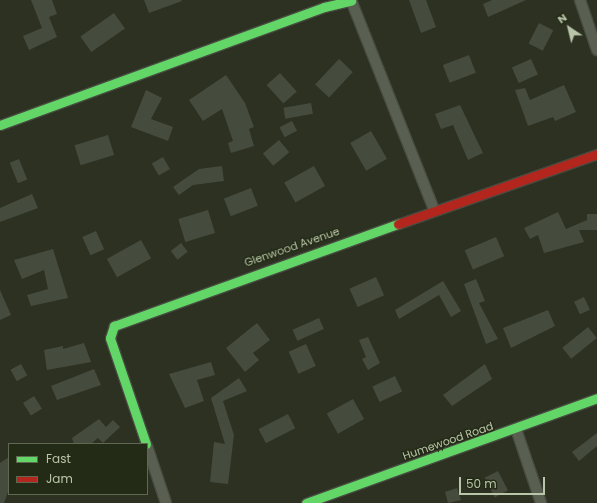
<!DOCTYPE html>
<html>
<head>
<meta charset="utf-8">
<style>
	body { margin:0 }
	#map { position:relative; width:597px; height:503px; overflow:hidden; background:#2c3122; font-family:Poppins,sans-serif }
	div>[style] { position:absolute }
	.building>* { inset:0; background:#464c3d; transform-origin:0 0 }
	.roads { filter:drop-shadow(1px 0 #474b40) drop-shadow(-1px 0 #474b40) drop-shadow(0 1px #474b40) drop-shadow(0 -1px #474b40) }
	.street>* { height:10px; margin:-5px; padding:0 5px; transform-origin:5px; border-radius:5px; background:#5a6051 }
	.fast>* { height:9px; margin:-4.5px; padding:0 4.5px; transform-origin:4.5px; border-radius:4.5px; background:#63d668 }
	.jam>* { height:9px; margin:-4.5px; padding:0 4.5px; transform-origin:4.5px; border-radius:4.5px; background:#b3261e }
	span { translate:-50% -50%; white-space:nowrap; text-align:center; line-height:1.15; -webkit-text-stroke:3px #232b16; paint-order:stroke }
	.street-label { font-size:11px; color:#b9c5a9 }
	.legend { position:absolute; left:8px; top:443px; width:140px; height:52px; box-sizing:border-box; background:#232b16; border:1px solid #5f6951; margin:0; padding:5px 7px; list-style:none; font-size:12px; color:#b9c5a9 }
	.legend li { display:flex; align-items:center; gap:8px; height:20px }
	.legend b { width:20px; border:1px solid #5f6951 }
	.north { position:absolute; left:549px; top:8px; width:40px; height:40px; -webkit-text-stroke:3px #232b16; paint-order:stroke; rotate:325deg; font-size:11px; font-weight:700; line-height:16px; text-align:center; color:#b9c5a9 }
	.north::after { content:''; display:block; margin:auto; width:14px; height:18px; background:#b9c5a9; clip-path:polygon(50% 0,100% 100%,50% 72%,0 100%) }
	.scale { position:absolute; left:459px; top:477px; width:86px; height:18px; box-sizing:border-box; border:2px solid #b9c5a9; border-top:0; padding-left:5px; font-size:12px; line-height:14px; white-space:nowrap; color:#b9c5a9; -webkit-text-stroke:3px #232b16; paint-order:stroke }
</style>
</head>
<body>
<div id="map">
	<div class="building">
		<i style="clip-path:polygon(31px 0,52px 0,57px 14px,49px 17px,57px 37px,29px 50px,23px 36px,42px 28px)"></i>
		<i style="clip-path:polygon(144px 0,181px 0,182px 1px,149px 13px)"></i>
		<i style="clip-path:polygon(409px 0,426px 0,436px 27px,421px 33px)"></i>
		<i style="clip-path:polygon(492px 0,526px 0,488px 17px,483px 4px)"></i>
		<i style="left:114px;top:13px;width:19px;height:41px;rotate:55deg"></i>
		<i style="left:539px;top:23px;width:16px;height:23px;rotate:27deg"></i>
		<i style="left:469px;top:55px;width:19px;height:28px;rotate:69deg"></i>
		<i style="left:339px;top:59px;width:19px;height:35px;rotate:43deg"></i>
		<i style="left:531px;top:59px;width:17px;height:21px;rotate:66deg"></i>
		<i style="left:280px;top:73px;width:25px;height:18px;rotate:48deg"></i>
		<i style="clip-path:polygon(226px 75px,245px 103px,254px 127px,249px 129px,254px 146px,231px 153px,228px 143px,233px 141px,222px 109px,203px 121px,189px 100px)"></i>
		<i style="clip-path:polygon(564px 85px,576px 112px,555px 121px,553px 117px,528px 126px,515px 90px,525px 88px,530px 100px)"></i>
		<i style="clip-path:polygon(146px 90px,162px 98px,151px 119px,173px 127px,168px 141px,131px 127px)"></i>
		<i style="left:311px;top:103px;width:11px;height:28px;rotate:80deg"></i>
		<i style="clip-path:polygon(460px 105px,483px 153px,468px 160px,453px 125px,441px 129px,435px 114px)"></i>
		<i style="left:292px;top:121px;width:11px;height:14px;rotate:63deg"></i>
		<i style="left:371px;top:131px;width:32px;height:24px;rotate:60deg"></i>
		<i style="left:108px;top:135px;width:21px;height:35px;rotate:73deg"></i>
		<i style="left:279px;top:140px;width:16px;height:21px;rotate:50deg"></i>
		<i style="left:163px;top:157px;width:14px;height:13px;rotate:60deg"></i>
		<i style="left:19px;top:159px;width:22px;height:10px;rotate:68deg"></i>
		<i style="clip-path:polygon(222px 166px,224px 181px,193px 185px,179px 195px,173px 187px,199px 169px)"></i>
		<i style="left:314px;top:166px;width:23px;height:34px;rotate:61deg"></i>
		<i style="left:251px;top:188px;width:19px;height:29px;rotate:69deg"></i>
		<i style="clip-path:polygon(32px 194px,38px 208px,0 222px,0 208px)"></i>
		<i style="left:208px;top:210px;width:24px;height:31px;rotate:73deg"></i>
		<i style="clip-path:polygon(558px 212px,566px 229px,587px 220px,587px 214px,597px 214px,597px 230px,579px 230px,584px 242px,544px 253px,538px 235px,530px 239px,524px 228px)"></i>
		<i style="left:96px;top:231px;width:20px;height:15px;rotate:66deg"></i>
		<i style="left:496px;top:237px;width:21px;height:34px;rotate:67deg"></i>
		<i style="left:141px;top:240px;width:21px;height:39px;rotate:61deg"></i>
		<i style="left:181px;top:243px;width:11px;height:13px;rotate:52deg"></i>
		<i style="clip-path:polygon(53px 249px,68px 298px,31px 306px,27px 295px,48px 289px,44px 270px,22px 279px,14px 260px)"></i>
		<i style="left:376px;top:277px;width:20px;height:29px;rotate:66deg"></i>
		<i style="clip-path:polygon(476px 279px,485px 301px,479px 303px,498px 339px,486px 344px,464px 284px)"></i>
		<i style="clip-path:polygon(443px 281px,461px 311px,451px 317px,439px 295px,399px 319px,395px 310px)"></i>
		<i style="clip-path:polygon(0 290px,11px 315px,0 320px)"></i>
		<i style="left:584px;top:297px;width:14px;height:11px;rotate:65deg"></i>
		<i style="clip-path:polygon(548px 310px,555px 326px,511px 348px,503px 328px)"></i>
		<i style="left:319px;top:318px;width:12px;height:29px;rotate:66deg"></i>
		<i style="clip-path:polygon(257px 323px,270px 340px,253px 353px,259px 360px,245px 372px,226px 348px)"></i>
		<i style="left:588px;top:327px;width:14px;height:33px;rotate:51deg"></i>
		<i style="clip-path:polygon(368px 337px,380px 363px,368px 370px,362px 359px,366px 357px,359px 340px)"></i>
		<i style="clip-path:polygon(84px 343px,91px 362px,47px 370px,44px 350px,63px 346px,63px 349px)"></i>
		<i style="left:306px;top:344px;width:24px;height:19px;rotate:66deg"></i>
		<i style="clip-path:polygon(211px 362px,215px 375px,197px 380px,204px 401px,185px 408px,169px 374px)"></i>
		<i style="left:21px;top:364px;width:13px;height:12px;rotate:61deg"></i>
		<i style="clip-path:polygon(485px 364px,492px 379px,452px 406px,443px 395px)"></i>
		<i style="clip-path:polygon(94px 369px,101px 385px,57px 400px,51px 386px)"></i>
		<i style="left:395px;top:376px;width:17px;height:25px;rotate:65deg"></i>
		<i style="clip-path:polygon(239px 378px,247px 391px,223px 401px,234px 435px,228px 484px,210px 482px,214px 442px,225px 444px,211px 398px)"></i>
		<i style="left:34px;top:396px;width:15px;height:13px;rotate:58deg"></i>
		<i style="left:353px;top:399px;width:23px;height:30px;rotate:61deg"></i>
		<i style="left:288px;top:414px;width:16px;height:33px;rotate:63deg"></i>
		<i style="clip-path:polygon(99px 419px,106px 427px,113px 420px,120px 427px,103px 443px,98px 438px,91px 444px,74px 444px,72px 438px)"></i>
		<i style="clip-path:polygon(597px 433px,597px 446px,579px 461px,572px 452px)"></i>
		<i style="clip-path:polygon(9px 457px,9px 489px,4px 503px,0 503px,0 463px)"></i>
		<i style="left:498px;top:471px;width:22px;height:15px;rotate:63deg"></i>
		<i style="clip-path:polygon(457px 488px,461px 500px,448px 503px,445px 492px)"></i>
	</div>
	<div class="roads">
		<div class="street">
			<i style="left:351px;top:0;width:226px;rotate:68.4deg"></i>
			<i style="left:580px;top:0;width:53px;rotate:71.2deg"></i>
			<i style="left:516px;top:429px;width:78px;rotate:71.3deg"></i>
			<i style="left:147px;top:446px;width:60px;rotate:71.6deg"></i>
		</div>
		<div class="fast">
			<i style="left:0;top:125px;width:345px;rotate:-20deg"></i>
			<i style="left:324px;top:7px;width:28px;rotate:-13deg"></i>
			<i style="left:146px;top:444px;width:112px;rotate:-108.8deg"></i>
			<i style="left:110px;top:338px;width:13px;rotate:-72deg"></i>
			<i style="left:114px;top:326px;width:302px;rotate:-19.8deg"></i>
			<i style="left:306px;top:503px;width:309px;rotate:-19.8deg"></i>
		</div>
		<div class="jam">
			<i style="left:398px;top:224px;width:211px;rotate:-19.4deg"></i>
		</div>
	</div>
	<div class="street-label">
		<span style="left:292px;top:247px;rotate:-19deg">Glenwood Avenue</span>
		<span style="left:448px;top:441px;rotate:-19deg">Humewood Road</span>
	</div>
	<ul class="legend">
	<li><b style="height:5px;background:#63d668"></b>Fast</li>
	<li><b style="height:5px;background:#b3261e"></b>Jam</li>
	</ul>
	<div class="north">N</div>
	<div class="scale">50 m</div>
</div>
</body>
</html>
